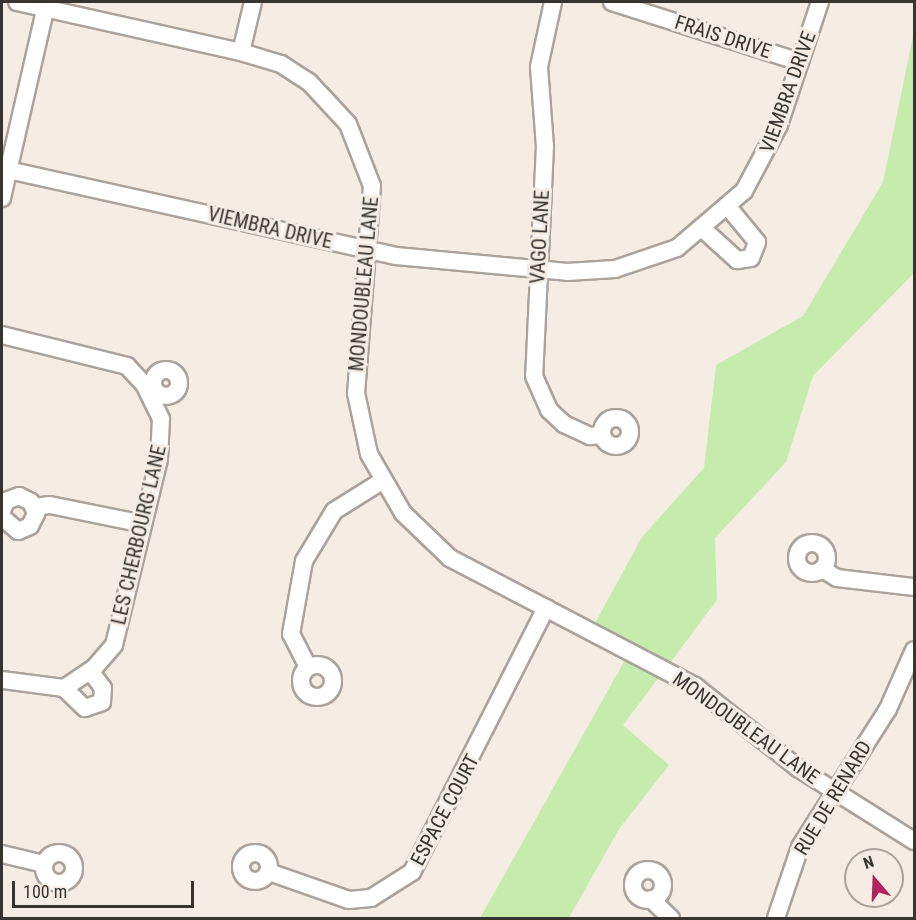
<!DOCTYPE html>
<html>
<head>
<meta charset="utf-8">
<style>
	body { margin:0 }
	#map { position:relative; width:916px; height:920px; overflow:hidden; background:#f5ede4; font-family:"Roboto Condensed",sans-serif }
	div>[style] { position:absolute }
	.green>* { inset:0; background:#c6ecad }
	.roads { filter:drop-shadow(2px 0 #aba39b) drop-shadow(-2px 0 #aba39b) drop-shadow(0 2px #aba39b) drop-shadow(0 -2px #aba39b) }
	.minor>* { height:16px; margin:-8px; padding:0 8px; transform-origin:8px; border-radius:8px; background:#fff }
	.minor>.ring { margin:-8px; padding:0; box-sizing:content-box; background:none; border:16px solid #fff; border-radius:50% }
	span { translate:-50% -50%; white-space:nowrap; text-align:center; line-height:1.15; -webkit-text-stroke:6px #f5ede4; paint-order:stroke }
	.street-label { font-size:20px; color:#383531 }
	.frame { position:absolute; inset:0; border:3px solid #383531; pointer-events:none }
	.north { position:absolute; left:844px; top:848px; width:60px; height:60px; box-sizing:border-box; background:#f5ede4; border:2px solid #a9a39c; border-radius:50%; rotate:341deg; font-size:16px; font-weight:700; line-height:24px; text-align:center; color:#383531 }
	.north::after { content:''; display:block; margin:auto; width:21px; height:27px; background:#af2361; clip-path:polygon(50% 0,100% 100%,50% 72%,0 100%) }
	.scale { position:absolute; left:12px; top:881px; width:182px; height:27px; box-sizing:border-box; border:3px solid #383531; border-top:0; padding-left:8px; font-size:18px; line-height:21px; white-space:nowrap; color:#383531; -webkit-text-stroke:4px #f5ede4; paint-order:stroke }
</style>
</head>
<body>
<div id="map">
	<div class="green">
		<i style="clip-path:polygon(914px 31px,914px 273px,813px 376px,786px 462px,715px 538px,717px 600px,670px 663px,594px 625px,642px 537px,704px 468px,716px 365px,803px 316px,883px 182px)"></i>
		<i style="clip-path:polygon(625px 660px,660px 676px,623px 725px,669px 765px,619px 829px,569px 918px,480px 918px)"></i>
	</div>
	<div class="roads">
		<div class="minor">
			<i style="left:17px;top:2px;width:230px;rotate:12.6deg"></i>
			<i style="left:241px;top:52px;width:42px;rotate:16.7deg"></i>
			<i style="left:281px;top:64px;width:33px;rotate:33deg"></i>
			<i style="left:309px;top:82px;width:57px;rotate:47.1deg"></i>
			<i style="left:348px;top:124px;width:66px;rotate:68.8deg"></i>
			<i style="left:372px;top:186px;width:208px;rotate:94.4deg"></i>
			<i style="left:356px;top:393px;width:62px;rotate:78deg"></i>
			<i style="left:369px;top:454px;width:68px;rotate:60deg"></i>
			<i style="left:403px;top:513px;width:65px;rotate:43.8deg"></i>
			<i style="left:450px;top:558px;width:276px;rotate:27.6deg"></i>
			<i style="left:695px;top:686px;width:132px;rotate:38.5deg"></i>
			<i style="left:798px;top:768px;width:137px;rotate:32.2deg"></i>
			<i style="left:553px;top:2px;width:66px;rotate:102.2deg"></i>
			<i style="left:539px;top:67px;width:79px;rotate:85.7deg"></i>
			<i style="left:545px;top:146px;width:230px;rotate:92.7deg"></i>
			<i style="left:534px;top:376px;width:37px;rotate:66deg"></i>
			<i style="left:549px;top:410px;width:21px;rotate:43deg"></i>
			<i style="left:564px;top:424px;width:29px;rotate:25deg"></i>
			<i style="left:590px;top:436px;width:12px;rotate:-5deg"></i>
			<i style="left:612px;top:2px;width:197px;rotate:17.7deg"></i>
			<i style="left:241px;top:52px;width:51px;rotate:-76.5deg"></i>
			<i style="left:8px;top:170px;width:397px;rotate:12.5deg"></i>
			<i style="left:396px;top:256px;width:172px;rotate:5.3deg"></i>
			<i style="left:567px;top:272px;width:48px;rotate:-3.6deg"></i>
			<i style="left:615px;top:269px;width:65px;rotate:-18.7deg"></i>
			<i style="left:677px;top:248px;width:88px;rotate:-40.4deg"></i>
			<i style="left:744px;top:191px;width:75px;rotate:-62.1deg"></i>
			<i style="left:779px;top:125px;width:130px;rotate:-71.6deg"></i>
			<i style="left:2px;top:198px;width:201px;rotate:-77.1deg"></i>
			<i style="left:704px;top:230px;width:45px;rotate:42.3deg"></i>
			<i style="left:737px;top:260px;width:14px;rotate:-8deg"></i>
			<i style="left:751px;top:258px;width:17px;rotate:-69deg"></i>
			<i style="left:757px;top:242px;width:44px;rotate:-129.5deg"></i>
			<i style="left:2px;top:335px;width:129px;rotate:13.9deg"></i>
			<i style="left:127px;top:366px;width:25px;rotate:47deg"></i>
			<i style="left:144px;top:384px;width:39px;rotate:64deg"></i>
			<i style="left:161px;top:419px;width:40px;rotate:92.9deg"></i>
			<i style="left:159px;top:459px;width:191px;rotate:103.6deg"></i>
			<i style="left:114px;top:645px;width:30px;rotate:131deg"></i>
			<i style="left:94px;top:668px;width:36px;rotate:146deg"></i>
			<i style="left:64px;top:688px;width:63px;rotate:-172.6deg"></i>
			<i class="ring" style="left:153px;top:370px;width:10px;height:10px"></i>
			<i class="ring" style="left:602px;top:418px;width:12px;height:12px"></i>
			<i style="left:35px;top:507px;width:15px;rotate:-8deg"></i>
			<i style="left:50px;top:505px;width:95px;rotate:11.5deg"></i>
			<i style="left:2px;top:511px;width:11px;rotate:-68deg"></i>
			<i style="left:6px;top:501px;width:14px;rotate:-21deg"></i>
			<i style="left:19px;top:496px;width:13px;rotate:27deg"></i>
			<i style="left:31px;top:502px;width:13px;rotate:67deg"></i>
			<i style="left:36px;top:514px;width:13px;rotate:117deg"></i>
			<i style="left:30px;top:526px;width:13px;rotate:157deg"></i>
			<i style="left:18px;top:531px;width:21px;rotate:-139deg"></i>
			<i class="ring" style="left:797px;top:543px;width:14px;height:14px"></i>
			<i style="left:822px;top:569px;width:17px;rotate:31deg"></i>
			<i style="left:837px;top:578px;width:78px;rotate:6.7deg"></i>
			<i class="ring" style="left:301px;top:665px;width:16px;height:16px"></i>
			<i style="left:308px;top:667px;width:37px;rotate:-117deg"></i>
			<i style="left:291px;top:634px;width:74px;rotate:-79.9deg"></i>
			<i style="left:304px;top:561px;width:58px;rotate:-59deg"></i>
			<i style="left:334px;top:511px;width:57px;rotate:-32deg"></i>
			<i style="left:64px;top:688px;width:29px;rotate:44deg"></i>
			<i style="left:85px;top:708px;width:18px;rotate:-19deg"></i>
			<i style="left:102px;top:702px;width:14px;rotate:-86deg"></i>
			<i style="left:103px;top:688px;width:21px;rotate:-127deg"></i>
			<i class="ring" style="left:241px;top:853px;width:12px;height:12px"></i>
			<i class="ring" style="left:44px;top:853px;width:14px;height:14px"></i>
			<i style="left:2px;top:854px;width:43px;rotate:13.4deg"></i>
			<i class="ring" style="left:633px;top:870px;width:14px;height:14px"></i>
			<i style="left:269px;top:872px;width:85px;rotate:19.3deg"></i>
			<i style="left:349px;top:900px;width:22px;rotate:-5deg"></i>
			<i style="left:371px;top:898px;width:49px;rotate:-32.4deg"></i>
			<i style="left:412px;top:872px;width:296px;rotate:-63.1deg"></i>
			<i style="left:651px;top:899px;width:28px;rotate:44deg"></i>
			<i style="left:776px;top:918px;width:75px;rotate:-71.3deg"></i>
			<i style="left:800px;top:847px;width:164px;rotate:-57.5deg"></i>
			<i style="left:888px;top:709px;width:64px;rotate:-66.2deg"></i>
		</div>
	</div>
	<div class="street-label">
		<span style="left:723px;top:37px;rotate:18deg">FRAIS DRIVE</span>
		<span style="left:788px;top:92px;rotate:-70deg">VIEMBRA DRIVE</span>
		<span style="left:270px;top:228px;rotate:13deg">VIEMBRA DRIVE</span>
		<span style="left:540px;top:237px;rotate:-87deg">VAGO LANE</span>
		<span style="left:364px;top:284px;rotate:-85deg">MONDOUBLEAU LANE</span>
		<span style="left:139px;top:535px;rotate:-77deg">LES CHERBOURG LANE</span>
		<span style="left:746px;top:728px;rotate:36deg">MONDOUBLEAU LANE</span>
		<span style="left:833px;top:798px;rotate:-59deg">RUE DE RENARD</span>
		<span style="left:445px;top:810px;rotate:-62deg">ESPACE COURT</span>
	</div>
	<div class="frame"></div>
	<div class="north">N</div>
	<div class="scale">100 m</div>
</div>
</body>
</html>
